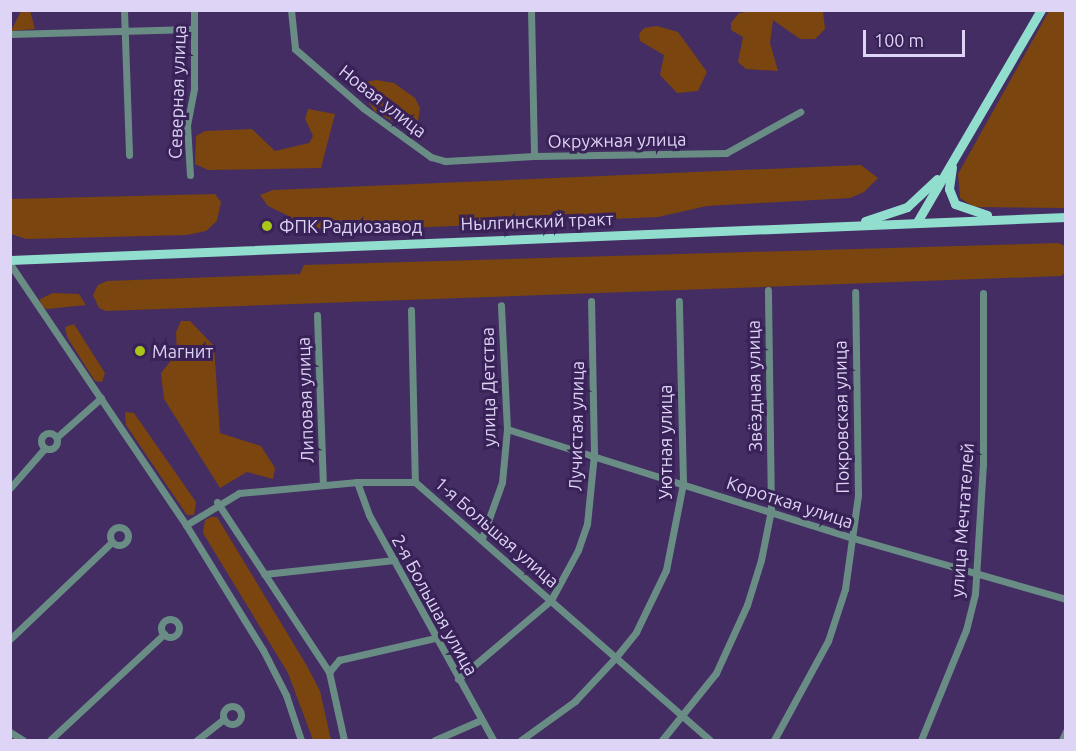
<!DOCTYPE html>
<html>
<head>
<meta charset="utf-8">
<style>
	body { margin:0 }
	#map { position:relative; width:1076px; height:751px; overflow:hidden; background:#432d63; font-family:Ubuntu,sans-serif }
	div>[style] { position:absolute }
	.green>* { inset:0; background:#7a450e }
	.minor>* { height:7px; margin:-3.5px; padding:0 3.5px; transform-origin:3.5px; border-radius:3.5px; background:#698d85 }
	.minor>.ring { margin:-3.5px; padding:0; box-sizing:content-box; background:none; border:7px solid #698d85; border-radius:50% }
	.major>* { height:9px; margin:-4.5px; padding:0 4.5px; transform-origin:4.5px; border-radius:4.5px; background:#92dece }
	.dots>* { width:16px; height:16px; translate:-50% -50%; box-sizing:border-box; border:3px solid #382257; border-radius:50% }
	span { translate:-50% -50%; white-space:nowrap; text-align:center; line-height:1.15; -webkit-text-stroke:6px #382257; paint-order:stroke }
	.street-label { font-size:18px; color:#ded4f5 }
	.poi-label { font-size:18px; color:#ded4f5 }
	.left { translate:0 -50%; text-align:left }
	.frame { position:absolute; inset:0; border:12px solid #ded4f5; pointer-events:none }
	.scale { position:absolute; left:863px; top:30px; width:102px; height:27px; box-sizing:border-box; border:3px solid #ded4f5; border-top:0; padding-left:8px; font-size:18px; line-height:21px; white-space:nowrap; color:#ded4f5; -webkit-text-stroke:4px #382257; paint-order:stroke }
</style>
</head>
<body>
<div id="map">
	<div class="green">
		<i style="clip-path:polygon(21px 11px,30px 11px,35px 29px,11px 31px)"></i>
		<i style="clip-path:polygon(754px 11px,823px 11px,825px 29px,815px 39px,800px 39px,773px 20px,770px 43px,778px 71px,746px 69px,738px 62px,743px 37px,731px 30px,731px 23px,739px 13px)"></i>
		<i style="clip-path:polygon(1049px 11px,1065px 11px,1065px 208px,974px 207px,960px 198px,958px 174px)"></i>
		<i style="clip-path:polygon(657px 26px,678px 32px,707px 72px,698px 91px,677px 93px,660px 75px,664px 55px,640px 41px,639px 34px,644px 28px)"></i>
		<i style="clip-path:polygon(376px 80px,394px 83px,415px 98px,420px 108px,418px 122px,405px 128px,374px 111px,363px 92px,366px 82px)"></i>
		<i style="clip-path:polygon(308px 109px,335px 114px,321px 168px,208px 170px,195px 164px,196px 136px,205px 131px,252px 129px,275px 151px,309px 143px,313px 136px,305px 119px)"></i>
		<i style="clip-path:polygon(861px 165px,878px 178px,864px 192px,850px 198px,707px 206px,658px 217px,339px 231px,311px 227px,268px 206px,260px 195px,273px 190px)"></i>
		<i style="clip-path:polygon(215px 194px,221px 202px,217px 221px,206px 231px,187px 235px,26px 239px,11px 234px,11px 199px)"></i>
		<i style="clip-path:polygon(1058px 243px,1065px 246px,1065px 273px,1061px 276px,106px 311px,99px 308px,93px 295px,98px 285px,107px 281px,300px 274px,304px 265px)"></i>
		<i style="clip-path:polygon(53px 293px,79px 294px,86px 305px,47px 309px,41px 306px,40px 299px)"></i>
		<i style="clip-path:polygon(181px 321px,190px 321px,214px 346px,220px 433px,261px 446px,275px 468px,273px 479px,247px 472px,220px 488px,164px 399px,161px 373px,177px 353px,176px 332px)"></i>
		<i style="clip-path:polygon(74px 324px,105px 373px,102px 382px,95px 381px,67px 337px,65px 327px)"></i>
		<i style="clip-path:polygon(125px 412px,134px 413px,196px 502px,194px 515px,187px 515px,126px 425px)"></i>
		<i style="clip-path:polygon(211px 517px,217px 517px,307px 666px,320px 691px,331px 740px,313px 740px,288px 673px,203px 533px,205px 520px)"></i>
	</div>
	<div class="minor">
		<i style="left:124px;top:10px;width:145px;rotate:88deg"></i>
		<i style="left:291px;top:10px;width:39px;rotate:84deg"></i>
		<i style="left:295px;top:49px;width:90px;rotate:40.9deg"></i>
		<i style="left:363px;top:108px;width:84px;rotate:35.8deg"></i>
		<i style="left:431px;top:157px;width:15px;rotate:16deg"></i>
		<i style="left:445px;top:161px;width:89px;rotate:-3.2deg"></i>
		<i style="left:531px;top:10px;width:146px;rotate:88.8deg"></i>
		<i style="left:534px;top:156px;width:192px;rotate:-0.9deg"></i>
		<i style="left:726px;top:153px;width:85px;rotate:-29deg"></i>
		<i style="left:10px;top:34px;width:183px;rotate:-1.6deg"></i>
		<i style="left:190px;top:175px;width:50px;rotate:-93.4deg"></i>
		<i style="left:187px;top:125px;width:38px;rotate:-79deg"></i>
		<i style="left:194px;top:88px;width:78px;rotate:-90deg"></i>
		<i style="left:10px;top:264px;width:315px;rotate:56deg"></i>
		<i style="left:186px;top:525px;width:147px;rotate:58.4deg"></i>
		<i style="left:263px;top:650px;width:51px;rotate:62.9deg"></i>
		<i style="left:286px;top:695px;width:47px;rotate:71.6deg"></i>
		<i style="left:411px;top:310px;width:172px;rotate:88.7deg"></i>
		<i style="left:317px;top:315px;width:169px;rotate:88deg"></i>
		<i style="left:507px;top:429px;width:363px;rotate:17.5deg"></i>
		<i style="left:853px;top:538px;width:222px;rotate:16deg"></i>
		<i class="ring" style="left:41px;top:433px;width:9px;height:9px"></i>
		<i style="left:57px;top:437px;width:59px;rotate:-41.6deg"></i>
		<i style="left:357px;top:482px;width:35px;rotate:70deg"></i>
		<i style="left:369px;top:515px;width:257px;rotate:61.1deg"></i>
		<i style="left:10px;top:488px;width:53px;rotate:-48.8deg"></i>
		<i style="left:217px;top:502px;width:204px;rotate:56.6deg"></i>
		<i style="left:329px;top:672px;width:70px;rotate:77.6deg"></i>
		<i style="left:186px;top:525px;width:62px;rotate:-31.1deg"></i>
		<i style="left:239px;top:493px;width:119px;rotate:-5.3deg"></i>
		<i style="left:357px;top:482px;width:58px"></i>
		<i style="left:415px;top:482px;width:392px;rotate:41.2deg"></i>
		<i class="ring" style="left:110px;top:527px;width:11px;height:11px"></i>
		<i style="left:482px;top:538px;width:59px;rotate:-70.3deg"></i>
		<i style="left:502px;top:482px;width:53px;rotate:-84.6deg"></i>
		<i style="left:507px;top:429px;width:124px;rotate:-92.8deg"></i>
		<i style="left:264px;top:574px;width:131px;rotate:-6.1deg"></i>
		<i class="ring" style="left:161px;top:619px;width:11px;height:11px"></i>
		<i style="left:10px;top:639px;width:141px;rotate:-43.6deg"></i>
		<i style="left:329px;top:672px;width:16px;rotate:-50deg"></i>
		<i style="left:339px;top:660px;width:98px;rotate:-12.9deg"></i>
		<i style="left:458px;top:679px;width:122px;rotate:-40.3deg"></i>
		<i style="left:551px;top:600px;width:57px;rotate:-61.6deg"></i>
		<i style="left:578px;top:550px;width:28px;rotate:-71deg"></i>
		<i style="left:587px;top:524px;width:70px;rotate:-84.3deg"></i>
		<i style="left:594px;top:454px;width:153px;rotate:-91.1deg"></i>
		<i class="ring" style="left:223px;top:706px;width:11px;height:11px"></i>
		<i style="left:10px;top:732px;width:15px;rotate:32deg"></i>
		<i style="left:50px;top:740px;width:156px;rotate:-42.9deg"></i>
		<i style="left:197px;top:740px;width:34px;rotate:-38deg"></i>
		<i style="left:435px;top:740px;width:50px;rotate:-23.5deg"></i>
		<i style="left:521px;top:740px;width:67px;rotate:-35.8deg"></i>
		<i style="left:575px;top:701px;width:60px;rotate:-47deg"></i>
		<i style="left:616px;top:657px;width:32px;rotate:-51deg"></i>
		<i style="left:636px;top:632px;width:69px;rotate:-64.2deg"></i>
		<i style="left:666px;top:570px;width:89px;rotate:-78.9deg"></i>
		<i style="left:683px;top:483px;width:182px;rotate:-91.3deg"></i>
		<i style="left:662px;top:740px;width:86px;rotate:-51.1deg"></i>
		<i style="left:716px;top:673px;width:75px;rotate:-65.5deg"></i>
		<i style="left:747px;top:605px;width:47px;rotate:-72.7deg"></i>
		<i style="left:761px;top:560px;width:51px;rotate:-78.7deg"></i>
		<i style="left:771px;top:510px;width:220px;rotate:-90.8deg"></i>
		<i style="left:774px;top:740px;width:113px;rotate:-61.4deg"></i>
		<i style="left:828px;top:641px;width:55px;rotate:-71.9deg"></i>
		<i style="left:845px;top:589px;width:95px;rotate:-82.1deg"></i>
		<i style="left:858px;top:495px;width:203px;rotate:-90.8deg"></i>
		<i style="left:921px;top:740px;width:119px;rotate:-67.8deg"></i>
		<i style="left:966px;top:630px;width:37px;rotate:-76deg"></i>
		<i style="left:975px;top:594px;width:130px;rotate:-86.5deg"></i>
		<i style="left:983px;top:464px;width:171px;rotate:-90deg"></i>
		<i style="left:1062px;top:740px;width:10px;rotate:-66deg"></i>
	</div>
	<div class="major">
		<i style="left:952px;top:167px;width:22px;rotate:98deg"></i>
		<i style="left:949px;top:189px;width:16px;rotate:68deg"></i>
		<i style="left:955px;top:204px;width:34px;rotate:19deg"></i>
		<i style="left:865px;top:221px;width:44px;rotate:-18.4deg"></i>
		<i style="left:907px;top:207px;width:41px;rotate:-43deg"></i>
		<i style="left:917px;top:222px;width:246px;rotate:-59.7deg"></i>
		<i style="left:10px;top:260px;width:1057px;rotate:-2.33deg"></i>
	</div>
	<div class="dots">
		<i style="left:267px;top:226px;background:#a9c719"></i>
		<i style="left:140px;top:351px;background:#a9c719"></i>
	</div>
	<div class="street-label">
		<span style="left:177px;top:92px;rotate:-88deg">Северная улица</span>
		<span style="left:383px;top:101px;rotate:38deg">Новая улица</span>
		<span style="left:617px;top:140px;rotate:-1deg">Окружная улица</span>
		<span style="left:537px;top:221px;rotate:-2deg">Нылгинский тракт</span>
		<span style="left:754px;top:386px;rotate:-91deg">Звёздная улица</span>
		<span style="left:488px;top:387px;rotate:-91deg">улица Детства</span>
		<span style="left:305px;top:400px;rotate:-92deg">Липовая улица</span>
		<span style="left:841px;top:417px;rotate:-91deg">Покровская улица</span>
		<span style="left:576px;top:426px;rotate:-89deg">Лучистая улица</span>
		<span style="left:665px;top:442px;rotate:-90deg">Уютная улица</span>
		<span style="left:790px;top:502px;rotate:18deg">Короткая улица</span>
		<span style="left:962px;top:520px;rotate:-86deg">улица Мечтателей</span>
		<span style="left:497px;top:532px;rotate:41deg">1-я Большая улица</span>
		<span style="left:435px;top:605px;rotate:61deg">2-я Большая улица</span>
	</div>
	<div class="poi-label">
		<span class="left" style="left:279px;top:226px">ФПК Радиозавод</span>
		<span class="left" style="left:152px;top:351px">Магнит</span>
	</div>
	<div class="frame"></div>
	<div class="scale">100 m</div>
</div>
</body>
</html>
